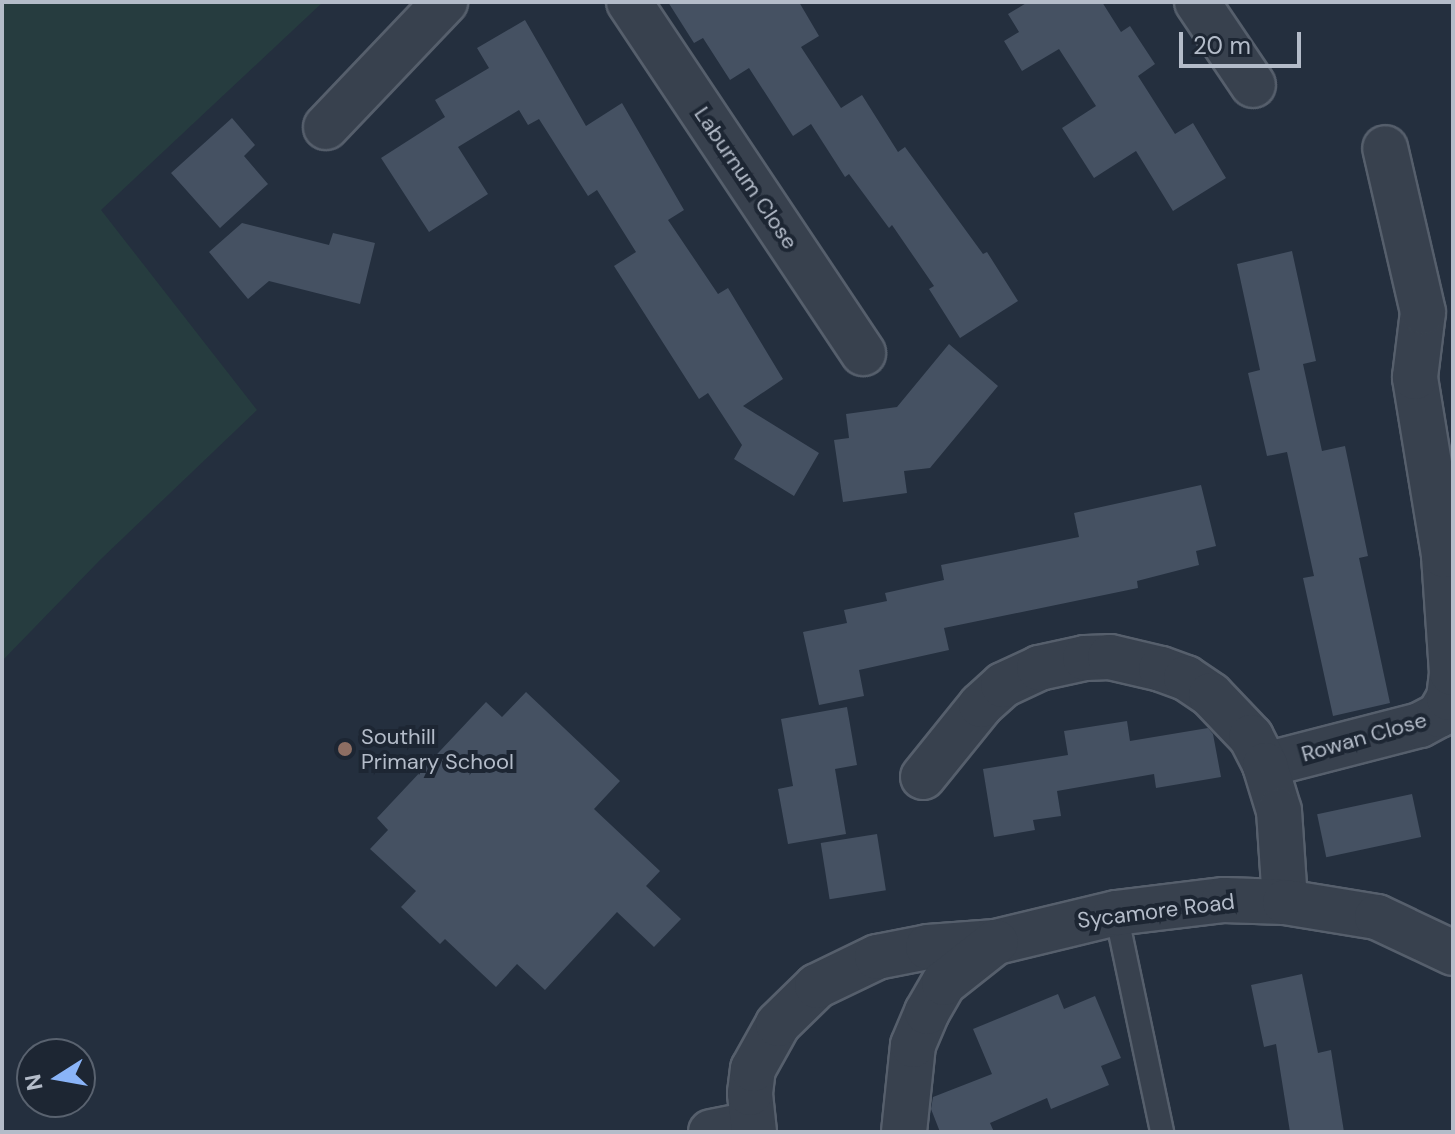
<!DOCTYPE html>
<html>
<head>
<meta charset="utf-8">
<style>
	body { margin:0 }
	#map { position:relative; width:1455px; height:1134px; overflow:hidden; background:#242f3e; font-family:"DM Sans",sans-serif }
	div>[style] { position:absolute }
	.green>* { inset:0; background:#263c3f }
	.building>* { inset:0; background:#455162; transform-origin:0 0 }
	.roads { filter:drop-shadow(2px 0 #565f6c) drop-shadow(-2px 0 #565f6c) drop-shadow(0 2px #565f6c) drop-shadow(0 -2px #565f6c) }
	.lane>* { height:22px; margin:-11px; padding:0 11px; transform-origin:11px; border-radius:11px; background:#38414e }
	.street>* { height:44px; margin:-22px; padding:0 22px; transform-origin:22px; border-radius:22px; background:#38414e }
	.dots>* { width:22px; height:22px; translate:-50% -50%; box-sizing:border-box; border:4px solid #1d2633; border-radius:50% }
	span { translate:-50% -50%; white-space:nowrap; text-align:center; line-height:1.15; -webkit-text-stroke:8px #1d2633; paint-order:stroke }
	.street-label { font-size:22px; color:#b4bcc9 }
	.poi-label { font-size:22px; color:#b4bcc9 }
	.left { translate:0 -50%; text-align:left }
	.frame { position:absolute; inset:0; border:4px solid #b4bcc9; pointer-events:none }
	.north { position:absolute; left:16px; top:1038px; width:80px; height:80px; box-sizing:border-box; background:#1d2633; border:2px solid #59626f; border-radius:50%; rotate:259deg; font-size:22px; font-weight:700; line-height:32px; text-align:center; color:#b4bcc9 }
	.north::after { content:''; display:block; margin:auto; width:28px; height:36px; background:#8ab4f8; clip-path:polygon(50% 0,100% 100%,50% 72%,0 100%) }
	.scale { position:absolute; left:1179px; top:32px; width:122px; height:36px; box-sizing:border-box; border:4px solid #b4bcc9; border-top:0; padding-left:10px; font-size:24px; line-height:28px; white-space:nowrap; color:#b4bcc9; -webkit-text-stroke:6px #1d2633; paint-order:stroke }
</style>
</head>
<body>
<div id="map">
	<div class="green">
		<i style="clip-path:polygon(2px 2px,323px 2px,101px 210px,257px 410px,100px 560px,2px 661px)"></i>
	</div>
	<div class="building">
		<i style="clip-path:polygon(668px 2px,799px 2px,819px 36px,801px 47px,841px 108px,862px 95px,898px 152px,905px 147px,983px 254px,987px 252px,1018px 301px,960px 338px,929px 289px,934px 286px,892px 225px,889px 228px,849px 174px,845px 177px,811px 124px,793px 136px,749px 68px,730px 80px,703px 38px,694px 43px)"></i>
		<i style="clip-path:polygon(1028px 2px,1102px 2px,1121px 32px,1130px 26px,1155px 64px,1138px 76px,1175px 134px,1193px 123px,1226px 178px,1173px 211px,1136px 151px,1094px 178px,1062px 128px,1096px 106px,1059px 49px,1022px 71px,1004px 41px,1019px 32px,1008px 14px)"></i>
		<i style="clip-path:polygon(525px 20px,586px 126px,622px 103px,684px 210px,668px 220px,718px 294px,728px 288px,783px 379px,743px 406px,819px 453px,794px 496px,734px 459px,742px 445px,708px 393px,699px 399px,614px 266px,636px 252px,597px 190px,588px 196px,539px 119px,528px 125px,519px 110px,458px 147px,488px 194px,429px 232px,381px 158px,445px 117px,435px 100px,489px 68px,477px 48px)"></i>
		<i style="clip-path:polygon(232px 118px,255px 145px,244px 156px,268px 184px,220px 228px,171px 173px)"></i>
		<i style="clip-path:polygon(242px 223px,329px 245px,333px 233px,375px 243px,360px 304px,269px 281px,248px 299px,209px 252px)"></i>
		<i style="clip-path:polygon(1292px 251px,1316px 361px,1303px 364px,1322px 451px,1345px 446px,1368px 556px,1359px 558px,1390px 703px,1333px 716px,1303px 578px,1314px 576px,1287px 452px,1267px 456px,1248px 373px,1260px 370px,1237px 264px)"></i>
		<i style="clip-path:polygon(949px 344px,998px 386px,930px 468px,904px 471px,907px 493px,843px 502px,834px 440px,849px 438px,846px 414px,897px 407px)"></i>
		<i style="clip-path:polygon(1201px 485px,1216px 546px,1196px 551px,1199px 565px,1137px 581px,1138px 588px,944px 628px,949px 650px,859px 670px,864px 696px,819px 705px,803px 632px,847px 623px,844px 610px,887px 601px,885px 593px,944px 580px,941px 565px,1079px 537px,1074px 513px)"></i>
		<i style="clip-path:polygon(526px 692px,620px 781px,594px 809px,660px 871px,646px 886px,681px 919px,654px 947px,617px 912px,545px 990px,517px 964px,496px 987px,445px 939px,440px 944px,401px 907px,416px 891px,370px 849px,388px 830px,377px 818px,486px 702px,502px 717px)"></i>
		<i style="clip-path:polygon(847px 707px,857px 765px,835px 769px,846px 834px,788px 844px,778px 789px,793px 786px,781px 719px)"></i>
		<i style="clip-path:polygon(1127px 721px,1130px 741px,1208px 728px,1213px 734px,1221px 777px,1156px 788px,1154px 774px,1057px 791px,1061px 816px,1033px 820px,1035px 830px,994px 837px,983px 769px,1068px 755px,1064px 731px)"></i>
		<i style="left:1412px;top:794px;width:44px;height:97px;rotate:78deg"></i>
		<i style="left:877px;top:834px;width:57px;height:57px;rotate:81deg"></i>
		<i style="clip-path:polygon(1302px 974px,1318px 1053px,1331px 1050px,1344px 1132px,1290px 1132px,1276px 1044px,1264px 1047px,1251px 985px)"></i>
		<i style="clip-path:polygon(1058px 994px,1064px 1009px,1095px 996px,1121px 1058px,1101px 1066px,1109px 1085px,1051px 1109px,1047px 1098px,990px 1123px,994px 1132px,940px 1132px,931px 1109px,933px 1097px,992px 1074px,973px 1029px)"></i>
	</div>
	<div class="roads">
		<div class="lane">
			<i style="left:1116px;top:913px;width:224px;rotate:78.1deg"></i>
		</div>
		<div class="street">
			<i style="left:629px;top:2px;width:422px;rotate:56.3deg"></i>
			<i style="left:1197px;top:2px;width:100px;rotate:56deg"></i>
			<i style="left:326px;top:127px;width:173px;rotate:-46.4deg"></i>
			<i style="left:1265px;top:765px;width:160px;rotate:-14.5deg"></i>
			<i style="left:1420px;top:725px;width:21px;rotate:-28deg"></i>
			<i style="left:1439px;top:715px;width:20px;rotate:-60deg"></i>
			<i style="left:1449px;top:698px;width:25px;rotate:-83deg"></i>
			<i style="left:1452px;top:673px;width:118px;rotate:-93.9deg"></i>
			<i style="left:1444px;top:555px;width:180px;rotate:-99.3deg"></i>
			<i style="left:1415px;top:377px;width:65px;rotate:-83deg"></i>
			<i style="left:1423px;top:312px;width:168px;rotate:-103deg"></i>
			<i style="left:923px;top:777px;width:92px;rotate:-51.1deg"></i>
			<i style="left:981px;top:705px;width:30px;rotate:-42deg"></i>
			<i style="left:1003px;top:685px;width:40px;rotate:-25deg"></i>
			<i style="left:1039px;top:668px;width:47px;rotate:-12.3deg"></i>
			<i style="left:1085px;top:658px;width:25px;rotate:-2deg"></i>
			<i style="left:1110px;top:657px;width:52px;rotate:13.2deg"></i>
			<i style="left:1161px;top:669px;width:27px;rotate:20deg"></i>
			<i style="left:1186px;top:678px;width:30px;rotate:34deg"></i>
			<i style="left:1211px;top:695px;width:58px;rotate:46.4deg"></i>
			<i style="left:1251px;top:737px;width:31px;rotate:63deg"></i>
			<i style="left:1265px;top:765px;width:48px;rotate:73.1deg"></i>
			<i style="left:1279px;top:811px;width:91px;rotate:86.2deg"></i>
			<i style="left:711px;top:1132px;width:41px;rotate:-11.3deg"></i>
			<i style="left:754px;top:1132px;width:39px;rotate:-96deg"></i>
			<i style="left:750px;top:1093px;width:24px;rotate:-83deg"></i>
			<i style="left:753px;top:1069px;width:51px;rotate:-60.9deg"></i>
			<i style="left:778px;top:1024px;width:54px;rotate:-44.3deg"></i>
			<i style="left:817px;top:986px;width:67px;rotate:-25.8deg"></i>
			<i style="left:877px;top:957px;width:52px;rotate:-11.1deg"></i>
			<i style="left:928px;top:947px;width:68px;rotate:-4.2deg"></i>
			<i style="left:996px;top:942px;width:123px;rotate:-13.6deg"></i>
			<i style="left:1116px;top:913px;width:109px;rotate:-6.9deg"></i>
			<i style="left:1224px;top:900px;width:61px;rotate:1.9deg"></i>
			<i style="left:1285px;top:902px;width:93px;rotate:9.3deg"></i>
			<i style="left:1377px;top:917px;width:84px;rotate:25.3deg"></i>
			<i style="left:904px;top:1132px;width:87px;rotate:-84.1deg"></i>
			<i style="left:913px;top:1045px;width:36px;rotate:-67deg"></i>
			<i style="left:927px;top:1012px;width:34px;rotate:-60deg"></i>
			<i style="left:944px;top:983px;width:66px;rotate:-38.3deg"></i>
		</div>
	</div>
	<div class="dots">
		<i style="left:345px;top:749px;background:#8d6e63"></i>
	</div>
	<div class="street-label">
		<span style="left:746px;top:178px;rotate:56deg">Laburnum Close</span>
		<span style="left:1364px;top:737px;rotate:-16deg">Rowan Close</span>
		<span style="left:1156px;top:911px;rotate:-7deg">Sycamore Road</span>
	</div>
	<div class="poi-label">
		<span class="left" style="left:361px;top:749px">Southill<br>Primary School</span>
	</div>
	<div class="frame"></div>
	<div class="north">N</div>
	<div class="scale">20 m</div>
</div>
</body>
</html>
